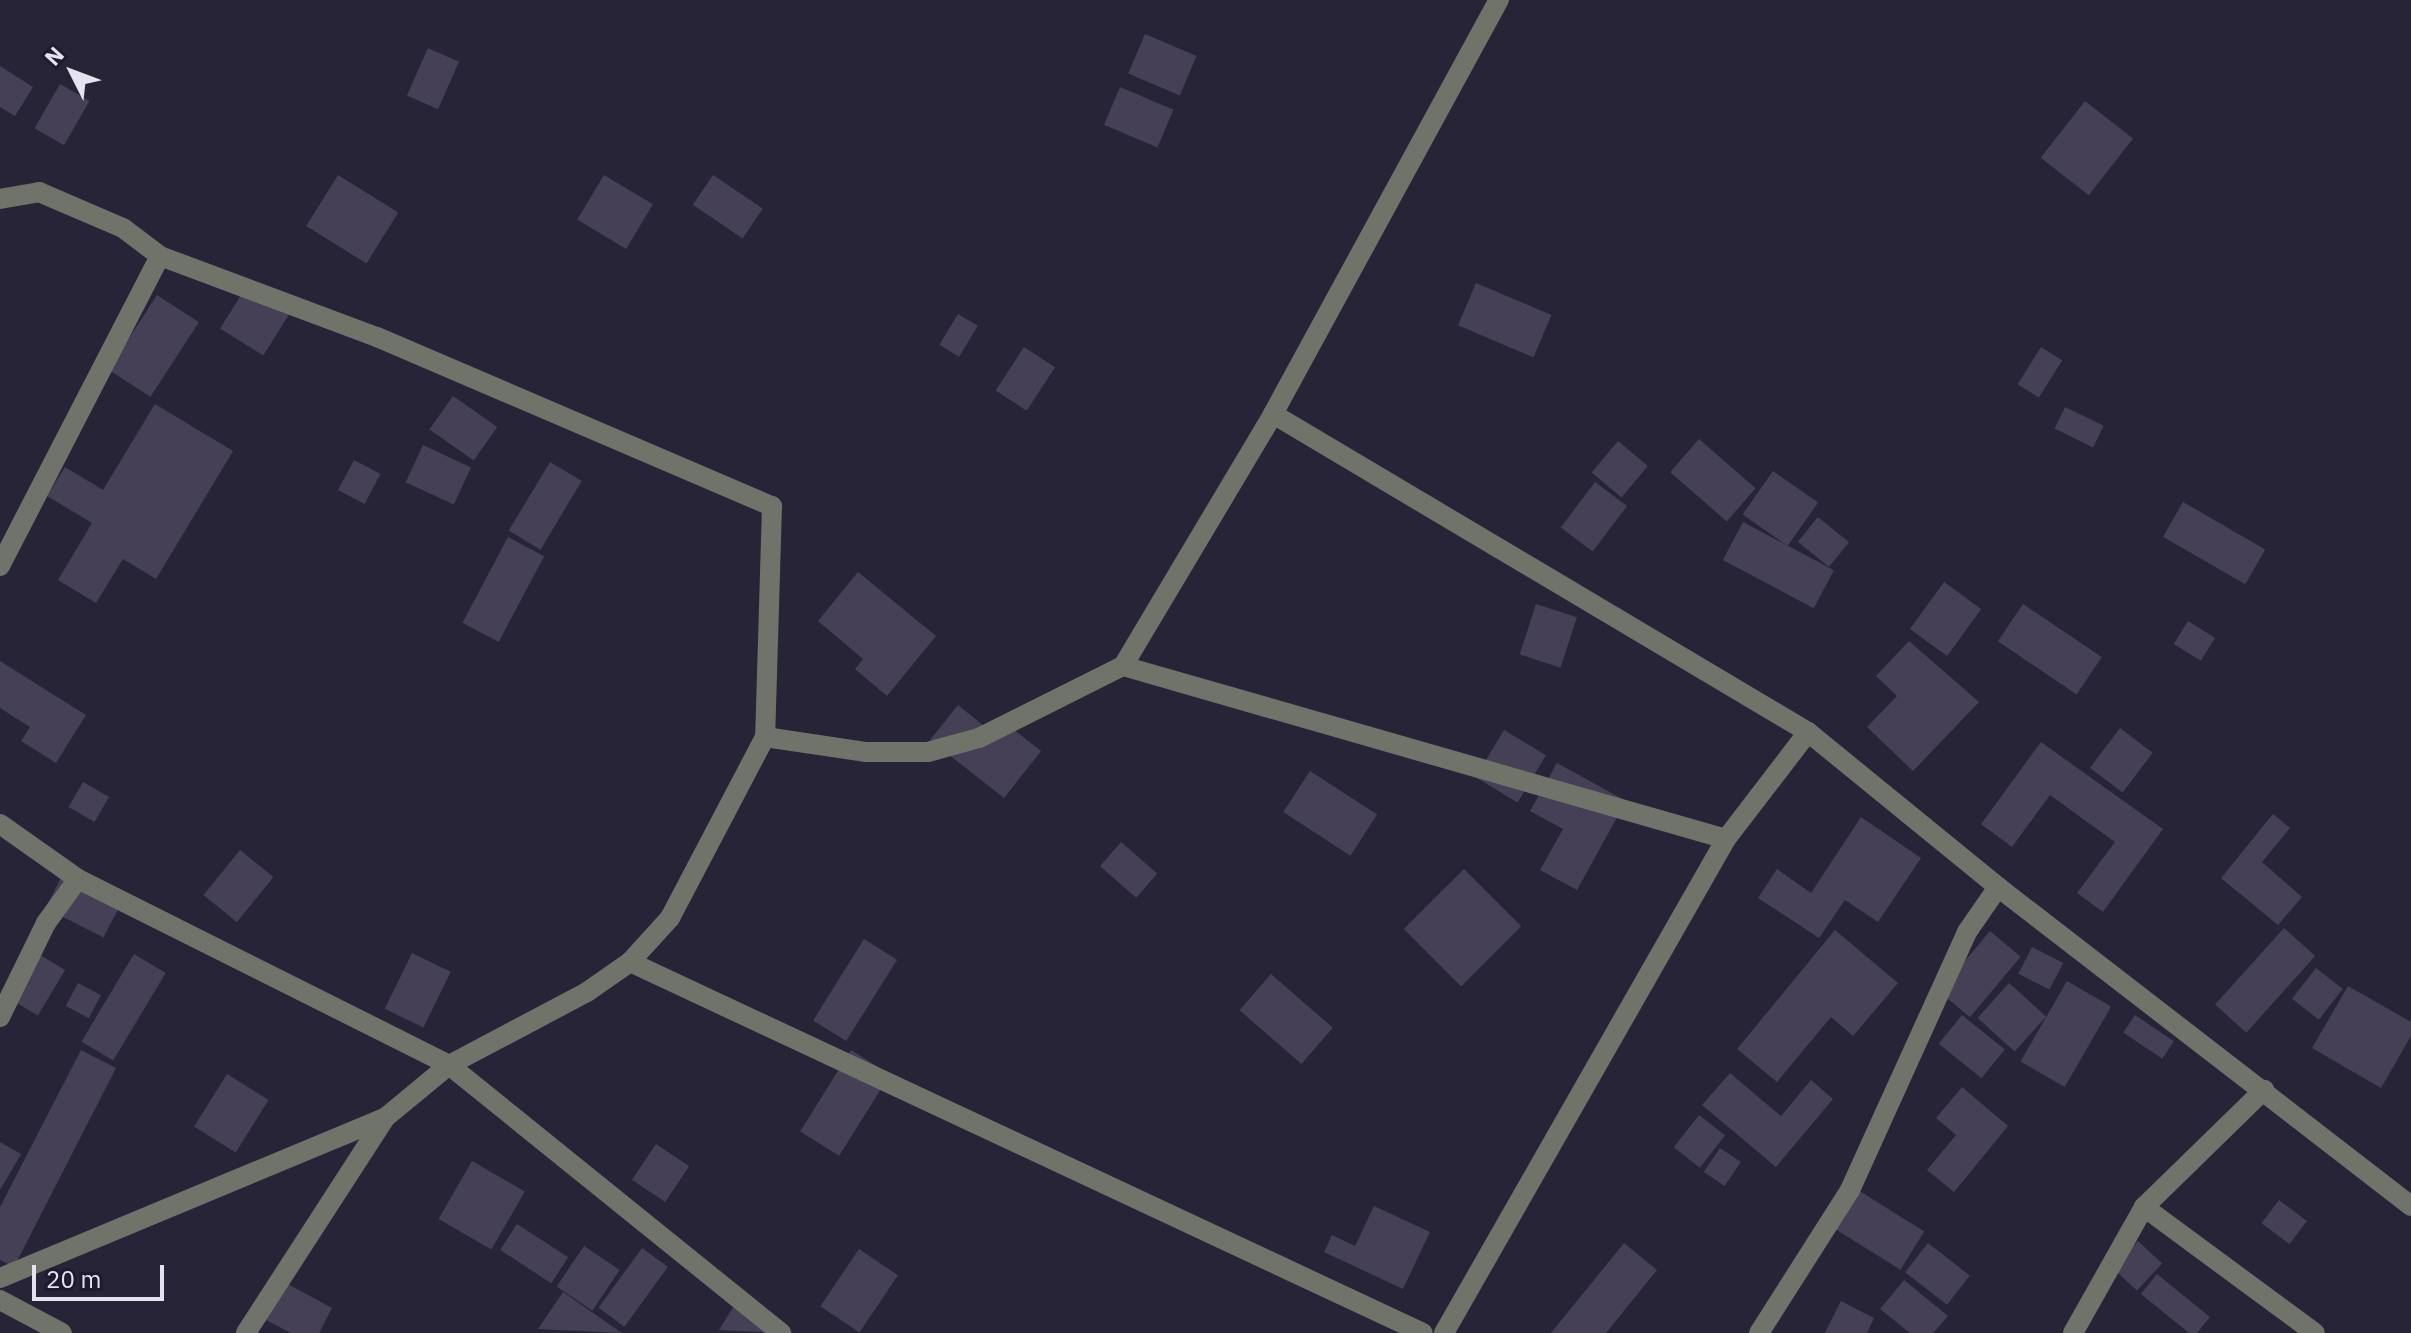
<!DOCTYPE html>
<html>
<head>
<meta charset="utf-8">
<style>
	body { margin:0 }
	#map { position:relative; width:2411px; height:1333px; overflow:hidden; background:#272438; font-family:"IBM Plex Sans",sans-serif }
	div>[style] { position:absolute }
	.building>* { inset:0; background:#454055; transform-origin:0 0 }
	.minor>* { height:20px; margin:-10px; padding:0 10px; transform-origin:10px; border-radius:10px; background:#6f7369 }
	span { translate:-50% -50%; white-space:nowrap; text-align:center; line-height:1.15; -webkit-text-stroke:6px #1d1b2d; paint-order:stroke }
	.north { position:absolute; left:32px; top:32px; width:80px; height:80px; -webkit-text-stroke:6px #1d1b2d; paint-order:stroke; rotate:312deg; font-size:22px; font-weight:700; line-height:32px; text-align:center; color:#e4e3f0 }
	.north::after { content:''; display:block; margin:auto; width:28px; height:36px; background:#e4e3f0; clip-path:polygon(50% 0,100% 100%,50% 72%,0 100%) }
	.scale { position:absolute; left:32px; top:1265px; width:132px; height:36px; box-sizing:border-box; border:4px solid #e4e3f0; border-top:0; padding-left:10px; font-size:24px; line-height:28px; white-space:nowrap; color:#e4e3f0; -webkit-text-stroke:6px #1d1b2d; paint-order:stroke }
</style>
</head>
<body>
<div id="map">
	<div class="building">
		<i style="left:1145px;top:34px;width:56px;height:43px;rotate:23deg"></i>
		<i style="left:428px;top:48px;width:34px;height:52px;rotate:24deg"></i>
		<i style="clip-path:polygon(0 66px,33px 87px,15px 116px,0 107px)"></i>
		<i style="left:60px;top:84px;width:34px;height:51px;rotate:30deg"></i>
		<i style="left:1120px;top:87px;width:58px;height:41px;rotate:23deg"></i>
		<i style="left:2085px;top:101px;width:61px;height:72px;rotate:38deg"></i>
		<i style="left:338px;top:175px;width:71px;height:60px;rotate:32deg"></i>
		<i style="left:604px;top:175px;width:57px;height:52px;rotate:31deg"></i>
		<i style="left:713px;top:175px;width:60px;height:36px;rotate:34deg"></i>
		<i style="left:1476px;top:283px;width:82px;height:46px;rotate:23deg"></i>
		<i style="left:246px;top:287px;width:51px;height:49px;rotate:32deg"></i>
		<i style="left:157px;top:295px;width:50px;height:89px;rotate:33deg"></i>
		<i style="left:958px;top:314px;width:23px;height:36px;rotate:31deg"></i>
		<i style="left:1024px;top:347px;width:37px;height:52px;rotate:33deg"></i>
		<i style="left:2041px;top:347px;width:25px;height:44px;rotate:32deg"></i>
		<i style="left:453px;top:396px;width:54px;height:41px;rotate:35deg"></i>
		<i style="clip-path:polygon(155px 404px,233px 451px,156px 579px,123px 559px,96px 603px,58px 580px,92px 523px,47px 496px,65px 467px,103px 490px)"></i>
		<i style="left:2065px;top:407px;width:43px;height:24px;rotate:26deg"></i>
		<i style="left:1699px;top:439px;width:75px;height:44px;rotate:41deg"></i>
		<i style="left:1618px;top:441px;width:39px;height:41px;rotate:40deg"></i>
		<i style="left:423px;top:445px;width:53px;height:41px;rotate:25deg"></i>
		<i style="left:354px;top:460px;width:30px;height:34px;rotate:28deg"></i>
		<i style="left:550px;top:462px;width:37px;height:80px;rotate:31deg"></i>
		<i style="left:1773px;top:471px;width:55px;height:53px;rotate:35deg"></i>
		<i style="left:1595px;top:482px;width:40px;height:57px;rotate:37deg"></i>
		<i style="left:2183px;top:502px;width:95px;height:40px;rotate:30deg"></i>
		<i style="left:1818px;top:517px;width:40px;height:32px;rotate:39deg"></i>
		<i style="left:1743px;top:522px;width:103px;height:43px;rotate:28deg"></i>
		<i style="left:508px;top:537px;width:41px;height:97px;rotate:28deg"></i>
		<i style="clip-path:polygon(858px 572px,936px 636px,887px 696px,855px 669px,863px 659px,818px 621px)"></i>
		<i style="left:1944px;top:582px;width:46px;height:58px;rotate:36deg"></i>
		<i style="left:1536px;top:604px;width:43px;height:53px;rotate:18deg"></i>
		<i style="left:2023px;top:604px;width:95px;height:45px;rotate:34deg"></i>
		<i style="left:2188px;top:621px;width:32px;height:27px;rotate:32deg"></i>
		<i style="clip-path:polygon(1909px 641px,1979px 702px,1913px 771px,1867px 727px,1897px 696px,1876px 676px)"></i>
		<i style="clip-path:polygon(0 661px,86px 715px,56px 763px,21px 741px,30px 727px,0 708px)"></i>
		<i style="clip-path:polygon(958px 705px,995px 735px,1005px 723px,1041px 751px,1004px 798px,930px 740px)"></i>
		<i style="left:2120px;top:728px;width:41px;height:50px;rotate:37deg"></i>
		<i style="left:1504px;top:730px;width:49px;height:55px;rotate:31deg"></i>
		<i style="clip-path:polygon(2041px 742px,2163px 829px,2103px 912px,2077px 893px,2115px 842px,2050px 795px,2012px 847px,1981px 824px)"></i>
		<i style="clip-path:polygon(1557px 763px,1626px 801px,1577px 890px,1540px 870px,1563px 829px,1530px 811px)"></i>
		<i style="left:1310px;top:771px;width:80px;height:49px;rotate:33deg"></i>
		<i style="left:83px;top:782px;width:30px;height:29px;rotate:30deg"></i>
		<i style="clip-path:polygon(2273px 814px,2290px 828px,2262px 862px,2302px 897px,2278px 925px,2221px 878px)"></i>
		<i style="clip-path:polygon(1861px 817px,1921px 858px,1878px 922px,1845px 900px,1819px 938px,1758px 898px,1777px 869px,1811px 893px)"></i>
		<i style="left:1121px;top:842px;width:48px;height:32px;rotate:41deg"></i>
		<i style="left:240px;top:850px;width:43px;height:58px;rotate:39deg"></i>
		<i style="left:66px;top:868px;width:65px;height:45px;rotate:27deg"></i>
		<i style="left:1464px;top:869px;width:81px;height:85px;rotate:45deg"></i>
		<i style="left:2284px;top:928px;width:42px;height:103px;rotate:42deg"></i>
		<i style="clip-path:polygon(1835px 930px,1898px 983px,1853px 1036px,1831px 1017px,1777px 1082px,1737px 1049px)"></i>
		<i style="left:1990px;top:931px;width:40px;height:79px;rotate:40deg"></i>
		<i style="left:864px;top:939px;width:39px;height:96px;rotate:32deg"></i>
		<i style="left:2032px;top:947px;width:35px;height:30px;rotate:27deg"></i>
		<i style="left:30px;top:949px;width:41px;height:53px;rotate:31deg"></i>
		<i style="left:412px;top:953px;width:43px;height:62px;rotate:26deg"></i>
		<i style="left:134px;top:954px;width:37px;height:102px;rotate:31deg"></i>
		<i style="left:2316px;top:968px;width:34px;height:39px;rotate:38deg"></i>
		<i style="left:1271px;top:974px;width:82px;height:48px;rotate:41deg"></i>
		<i style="left:2067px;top:981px;width:51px;height:93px;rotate:30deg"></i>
		<i style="left:78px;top:983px;width:26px;height:26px;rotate:28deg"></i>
		<i style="left:2009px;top:983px;width:50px;height:47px;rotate:42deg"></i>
		<i style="clip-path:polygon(2348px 986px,2411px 1022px,2411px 1036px,2381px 1088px,2312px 1048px)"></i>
		<i style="left:1962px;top:1015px;width:55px;height:37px;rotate:39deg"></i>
		<i style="left:2135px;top:1015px;width:47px;height:21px;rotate:34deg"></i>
		<i style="clip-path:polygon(81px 1050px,116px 1068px,14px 1267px,0 1260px,0 1207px)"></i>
		<i style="left:851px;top:1050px;width:46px;height:96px;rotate:32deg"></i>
		<i style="clip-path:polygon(1730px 1073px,1781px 1116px,1811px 1080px,1833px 1099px,1776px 1167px,1702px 1105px)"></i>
		<i style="left:227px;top:1074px;width:49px;height:62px;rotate:32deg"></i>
		<i style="clip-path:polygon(1962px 1087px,2008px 1126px,1954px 1192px,1927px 1170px,1956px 1135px,1936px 1118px)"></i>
		<i style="left:1699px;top:1115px;width:33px;height:41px;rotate:38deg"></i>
		<i style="clip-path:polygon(0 1142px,21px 1154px,0 1190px)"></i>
		<i style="left:656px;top:1144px;width:40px;height:43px;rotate:34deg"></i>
		<i style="left:1720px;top:1148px;width:25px;height:29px;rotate:34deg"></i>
		<i style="left:472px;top:1161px;width:61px;height:67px;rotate:30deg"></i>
		<i style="left:1853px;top:1187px;width:84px;height:45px;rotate:32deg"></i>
		<i style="left:2279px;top:1200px;width:35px;height:29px;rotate:37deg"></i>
		<i style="clip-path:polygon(1374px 1206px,1430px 1232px,1403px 1289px,1324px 1252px,1332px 1235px,1355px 1246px)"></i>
		<i style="left:517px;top:1224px;width:61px;height:31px;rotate:33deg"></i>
		<i style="left:2138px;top:1241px;width:33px;height:37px;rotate:43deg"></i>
		<i style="clip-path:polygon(1624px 1243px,1657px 1270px,1606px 1333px,1551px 1333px)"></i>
		<i style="left:1928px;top:1243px;width:53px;height:37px;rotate:38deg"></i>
		<i style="left:584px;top:1246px;width:43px;height:49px;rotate:34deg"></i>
		<i style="left:642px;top:1248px;width:32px;height:74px;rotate:36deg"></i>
		<i style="left:859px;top:1249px;width:47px;height:69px;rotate:34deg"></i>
		<i style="clip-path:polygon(2157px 1274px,2210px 1317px,2197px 1333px,2189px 1333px,2141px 1294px)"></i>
		<i style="clip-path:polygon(1904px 1280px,1948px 1316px,1933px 1333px,1910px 1333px,1880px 1309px)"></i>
		<i style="clip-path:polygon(284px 1282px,332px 1308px,319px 1333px,291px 1333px,264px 1319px)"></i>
		<i style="clip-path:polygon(563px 1292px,622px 1333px,538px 1329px)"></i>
		<i style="clip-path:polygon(1841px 1301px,1874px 1318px,1867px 1333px,1825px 1333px)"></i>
		<i style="clip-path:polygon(735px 1304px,781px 1333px,719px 1330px)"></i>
	</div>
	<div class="minor">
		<i style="left:0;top:199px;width:40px;rotate:-10deg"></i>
		<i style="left:39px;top:192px;width:91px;rotate:23.2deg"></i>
		<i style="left:123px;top:228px;width:46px;rotate:37.1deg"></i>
		<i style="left:160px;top:256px;width:232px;rotate:20.5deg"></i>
		<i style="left:377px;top:337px;width:430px;rotate:23.2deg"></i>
		<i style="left:772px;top:506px;width:231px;rotate:91.7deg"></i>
		<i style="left:765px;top:737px;width:204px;rotate:117.7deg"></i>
		<i style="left:670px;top:918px;width:59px;rotate:132.3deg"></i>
		<i style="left:630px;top:962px;width:52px;rotate:145.1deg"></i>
		<i style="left:587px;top:992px;width:156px;rotate:152.1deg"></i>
		<i style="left:449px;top:1065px;width:83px;rotate:140.4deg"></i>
		<i style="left:385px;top:1118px;width:256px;rotate:122.9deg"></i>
		<i style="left:1273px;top:414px;width:622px;rotate:30.73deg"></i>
		<i style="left:1808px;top:732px;width:245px;rotate:39.2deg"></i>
		<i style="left:1998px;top:887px;width:522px;rotate:37.68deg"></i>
		<i style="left:0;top:566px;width:349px;rotate:-62.7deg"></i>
		<i style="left:1123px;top:666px;width:627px;rotate:16.01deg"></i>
		<i style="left:765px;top:737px;width:101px;rotate:8.5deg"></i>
		<i style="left:865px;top:752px;width:63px"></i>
		<i style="left:928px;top:752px;width:53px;rotate:-15.4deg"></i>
		<i style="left:979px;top:738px;width:161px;rotate:-26.6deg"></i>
		<i style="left:1123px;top:666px;width:293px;rotate:-59.2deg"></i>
		<i style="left:1273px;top:414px;width:472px;rotate:-61.4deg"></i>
		<i style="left:0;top:824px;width:95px;rotate:35.2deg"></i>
		<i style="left:78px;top:879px;width:415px;rotate:26.6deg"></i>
		<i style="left:449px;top:1065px;width:427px;rotate:38.9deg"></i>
		<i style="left:630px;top:962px;width:875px;rotate:25.07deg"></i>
		<i style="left:0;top:1017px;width:105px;rotate:-63.9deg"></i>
		<i style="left:46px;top:923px;width:54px;rotate:-54deg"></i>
		<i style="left:2144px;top:1207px;width:212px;rotate:36.4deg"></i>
		<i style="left:0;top:1278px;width:417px;rotate:-22.6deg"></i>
		<i style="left:0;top:1300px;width:70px;rotate:28deg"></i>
		<i style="left:1444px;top:1333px;width:569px;rotate:-60.28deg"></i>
		<i style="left:1726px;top:839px;width:135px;rotate:-52.5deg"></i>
		<i style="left:1759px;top:1333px;width:169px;rotate:-57.5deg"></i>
		<i style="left:1850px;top:1190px;width:283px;rotate:-65.6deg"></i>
		<i style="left:1967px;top:932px;width:55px;rotate:-55.4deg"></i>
		<i style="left:2073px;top:1333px;width:145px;rotate:-60.6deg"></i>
		<i style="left:2144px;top:1207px;width:168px;rotate:-44.3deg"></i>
	</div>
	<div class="north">N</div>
	<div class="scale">20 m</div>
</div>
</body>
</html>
